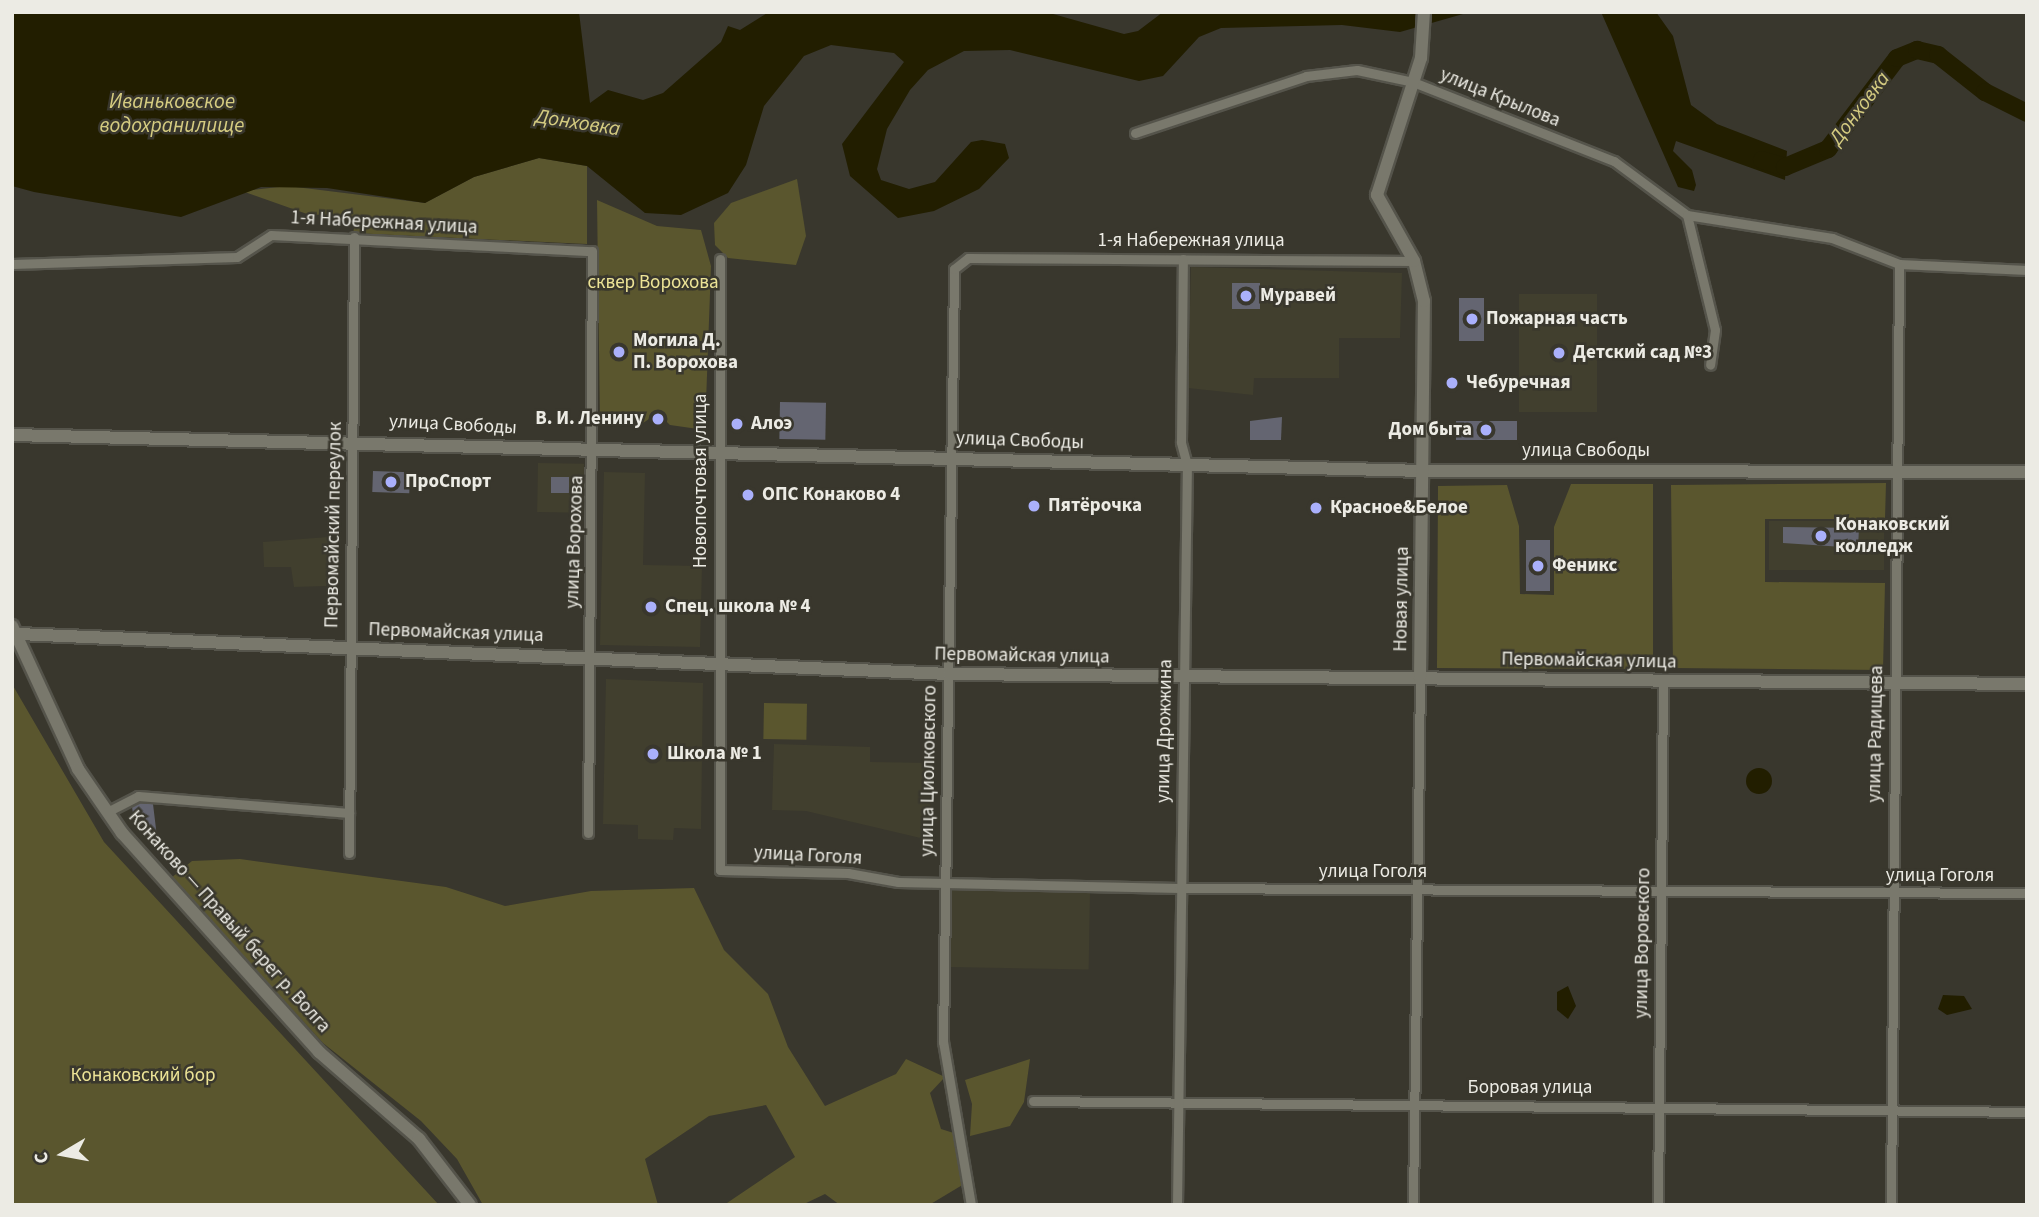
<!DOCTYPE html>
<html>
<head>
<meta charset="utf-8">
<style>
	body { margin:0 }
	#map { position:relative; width:2039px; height:1217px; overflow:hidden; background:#39372d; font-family:"Source Sans 3",sans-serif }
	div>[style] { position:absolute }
	.built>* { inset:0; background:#413f2e; transform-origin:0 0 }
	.green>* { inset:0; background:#5a562e; transform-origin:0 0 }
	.water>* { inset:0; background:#221e00 }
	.round { border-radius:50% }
	.river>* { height:18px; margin:-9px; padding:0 9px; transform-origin:9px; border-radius:9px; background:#221e00 }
	.building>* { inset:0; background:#646571; transform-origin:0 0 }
	.roads { filter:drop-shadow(2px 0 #55544b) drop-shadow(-2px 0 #55544b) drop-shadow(0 2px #55544b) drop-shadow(0 -2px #55544b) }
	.street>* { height:9px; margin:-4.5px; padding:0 4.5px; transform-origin:4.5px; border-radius:4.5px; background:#79786c }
	.secondary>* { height:12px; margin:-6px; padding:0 6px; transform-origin:6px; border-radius:6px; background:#79786c }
	.dots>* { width:19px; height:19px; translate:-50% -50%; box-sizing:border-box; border:4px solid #39372d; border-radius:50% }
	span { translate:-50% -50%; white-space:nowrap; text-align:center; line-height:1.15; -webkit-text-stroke:5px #39372d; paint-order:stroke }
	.street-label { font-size:19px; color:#ecebe4 }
	.park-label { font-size:19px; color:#ece396 }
	.poi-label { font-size:19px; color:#ecebe4; font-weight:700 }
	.left { translate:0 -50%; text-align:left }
	.right { translate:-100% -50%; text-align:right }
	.water-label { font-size:21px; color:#d5cc81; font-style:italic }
	.frame { position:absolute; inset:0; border:14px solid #ecebe4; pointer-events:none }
	.north { position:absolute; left:28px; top:1119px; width:70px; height:70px; -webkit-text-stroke:5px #39372d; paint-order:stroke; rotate:260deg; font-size:19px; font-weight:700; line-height:28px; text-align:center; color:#ecebe4 }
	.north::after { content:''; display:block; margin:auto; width:24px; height:32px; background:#ecebe4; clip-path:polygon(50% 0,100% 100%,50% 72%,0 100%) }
</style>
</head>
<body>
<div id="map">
	<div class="built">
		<i style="clip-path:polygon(1191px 267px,1402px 273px,1400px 338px,1339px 338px,1339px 378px,1254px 378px,1253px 395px,1188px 388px)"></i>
		<i style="left:1519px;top:294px;width:78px;height:118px"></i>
		<i style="left:538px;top:463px;width:46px;height:49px;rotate:1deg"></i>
		<i style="clip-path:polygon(604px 472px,645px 473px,643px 565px,702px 566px,700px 647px,600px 645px)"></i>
		<i style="left:1769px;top:521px;width:115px;height:49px"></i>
		<i style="clip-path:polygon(328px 537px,333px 557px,326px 586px,294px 587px,291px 567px,264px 567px,263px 542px)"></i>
		<i style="clip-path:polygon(606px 679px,703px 683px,701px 829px,674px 828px,673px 840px,638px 839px,638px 825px,603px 824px)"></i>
		<i style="clip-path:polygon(774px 744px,870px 747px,870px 762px,932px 763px,929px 840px,806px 811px,772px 810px)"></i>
		<i style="left:950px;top:890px;width:140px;height:77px;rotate:1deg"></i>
	</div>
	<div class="green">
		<i style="clip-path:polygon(539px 158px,587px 166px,587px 244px,353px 233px,355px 224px,339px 216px,307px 214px,242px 191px,288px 186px,425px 203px,474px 177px)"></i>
		<i style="clip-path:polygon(797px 179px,806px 236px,796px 265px,728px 258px,715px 245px,714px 223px,731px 203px)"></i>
		<i style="clip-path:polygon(597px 200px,657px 226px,701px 230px,711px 266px,705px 430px,670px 425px,658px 413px,643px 423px,600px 422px)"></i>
		<i style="clip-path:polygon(1886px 483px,1885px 519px,1765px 519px,1765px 582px,1885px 583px,1883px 670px,1673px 668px,1671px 485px)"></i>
		<i style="clip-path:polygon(1571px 484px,1653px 484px,1653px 669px,1437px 668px,1438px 486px,1507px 485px,1519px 526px,1520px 594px,1554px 595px,1554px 527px)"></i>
		<i style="clip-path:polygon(12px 684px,104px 842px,439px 1205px,12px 1205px)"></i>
		<i style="left:764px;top:703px;width:43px;height:36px;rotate:1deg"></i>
		<i style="clip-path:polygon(240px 859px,446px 887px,505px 906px,591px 891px,694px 888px,724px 950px,768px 994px,788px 1047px,825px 1106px,896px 1074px,906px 1059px,945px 1077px,930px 1093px,941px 1129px,960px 1135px,964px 1184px,929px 1205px,840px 1205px,825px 1194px,802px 1205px,724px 1205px,795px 1157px,766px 1105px,709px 1116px,645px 1159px,658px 1205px,483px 1205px,457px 1159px,421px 1121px,323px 1043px,171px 878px,192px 861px)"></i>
		<i style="clip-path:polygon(1030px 1059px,1024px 1102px,1010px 1126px,970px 1136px,972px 1104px,965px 1080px)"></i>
	</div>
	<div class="water">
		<i style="clip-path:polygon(12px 12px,579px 12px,590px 103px,608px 90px,643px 100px,663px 93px,721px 42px,728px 26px,740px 30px,769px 12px,1046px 12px,1124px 34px,1138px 31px,1163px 12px,1470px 12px,1400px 32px,1342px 25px,1221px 28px,1199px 37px,1163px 76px,1139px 81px,1010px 50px,964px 51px,928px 70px,910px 90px,887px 129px,877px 169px,881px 180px,909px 189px,935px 182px,971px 142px,982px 140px,1005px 144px,1009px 158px,979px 189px,934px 211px,898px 218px,850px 176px,842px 144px,904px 62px,894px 53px,831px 45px,804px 56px,764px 106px,746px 165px,728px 193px,681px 215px,645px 213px,587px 166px,539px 158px,474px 177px,425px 203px,327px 188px,261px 187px,181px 217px,34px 192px,12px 186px)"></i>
		<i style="clip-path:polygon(1601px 12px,1656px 12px,1673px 36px,1691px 105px,1717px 124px,1787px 151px,1785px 180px,1676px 141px,1673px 151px,1692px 170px,1696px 185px,1694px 191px,1678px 187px)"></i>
		<i class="round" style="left:1746px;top:768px;width:26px;height:26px"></i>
		<i style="clip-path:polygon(1568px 986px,1576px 1006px,1568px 1019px,1557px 1010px,1557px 992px)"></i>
		<i style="clip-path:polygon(1943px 995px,1964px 996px,1972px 1009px,1947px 1015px,1938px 1009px)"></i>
	</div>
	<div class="river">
		<i style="left:1762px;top:160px;width:24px;rotate:17deg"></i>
		<i style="left:1785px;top:167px;width:47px;rotate:-22.7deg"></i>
		<i style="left:1828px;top:149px;width:114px;rotate:-52.8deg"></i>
		<i style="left:1897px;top:58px;width:22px;rotate:-22deg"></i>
		<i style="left:1917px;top:50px;width:22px;rotate:13deg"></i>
		<i style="left:1938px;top:55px;width:60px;rotate:38.2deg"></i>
		<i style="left:1985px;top:92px;width:47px;rotate:26.6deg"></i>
	</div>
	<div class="building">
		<i style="left:1232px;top:283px;width:28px;height:26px"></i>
		<i style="left:1459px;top:298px;width:25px;height:43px"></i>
		<i style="left:780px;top:402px;width:46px;height:37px;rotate:1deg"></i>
		<i style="clip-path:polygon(1282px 417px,1281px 440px,1250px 440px,1250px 421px)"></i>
		<i style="left:1456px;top:421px;width:61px;height:19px"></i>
		<i style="left:373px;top:471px;width:37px;height:21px;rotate:2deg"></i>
		<i style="left:551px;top:477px;width:18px;height:16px"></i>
		<i style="clip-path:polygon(1783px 527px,1859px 528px,1858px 548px,1783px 543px)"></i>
		<i style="left:1526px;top:540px;width:24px;height:51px"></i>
		<i style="clip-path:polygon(139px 803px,153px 804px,157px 837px,145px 838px,144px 826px,135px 827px,132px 807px)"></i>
	</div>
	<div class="roads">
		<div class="street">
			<i style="left:1135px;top:133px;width:180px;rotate:-18.4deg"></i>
			<i style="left:1306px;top:76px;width:51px;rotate:-6.7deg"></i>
			<i style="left:1357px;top:70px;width:57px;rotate:12.1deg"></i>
			<i style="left:1413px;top:82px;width:216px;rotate:21.5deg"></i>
			<i style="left:1614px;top:161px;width:91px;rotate:36.5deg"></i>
			<i style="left:1687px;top:215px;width:118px;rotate:76.3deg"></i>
			<i style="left:1715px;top:330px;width:35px;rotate:98deg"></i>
			<i style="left:1687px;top:215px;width:147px;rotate:9deg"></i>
			<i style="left:1832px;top:238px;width:72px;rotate:21.2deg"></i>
			<i style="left:1899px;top:264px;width:128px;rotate:2.7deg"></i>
			<i style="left:720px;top:259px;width:611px;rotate:90deg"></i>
			<i style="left:720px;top:870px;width:128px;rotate:1.3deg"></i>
			<i style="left:848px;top:873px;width:51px;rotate:10.2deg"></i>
			<i style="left:898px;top:882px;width:281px;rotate:1.2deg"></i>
			<i style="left:1179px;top:888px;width:848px;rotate:0.34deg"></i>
			<i style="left:12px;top:264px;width:225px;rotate:-1.8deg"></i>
			<i style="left:237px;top:257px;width:40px;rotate:-32.9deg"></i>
			<i style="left:271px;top:235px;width:321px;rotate:2.9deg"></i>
			<i style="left:592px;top:251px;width:582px;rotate:90.39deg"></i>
			<i style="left:107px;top:812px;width:35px;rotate:-27deg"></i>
			<i style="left:138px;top:796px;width:212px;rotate:4.6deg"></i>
			<i style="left:349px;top:853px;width:616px;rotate:-89.53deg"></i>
			<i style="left:1033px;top:1101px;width:994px;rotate:0.63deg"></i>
			<i style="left:971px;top:1205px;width:165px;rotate:-99.7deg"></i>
			<i style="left:943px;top:1042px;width:773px;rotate:-89.18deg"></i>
			<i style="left:954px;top:269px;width:18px;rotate:-38deg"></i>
			<i style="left:968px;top:258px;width:446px;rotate:0.4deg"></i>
			<i style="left:1177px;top:1205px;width:740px;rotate:-89.23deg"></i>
			<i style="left:1187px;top:465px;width:24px;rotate:-105deg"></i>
			<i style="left:1181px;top:442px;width:183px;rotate:-89.4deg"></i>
			<i style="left:1413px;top:1205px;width:526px;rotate:-89.24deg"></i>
			<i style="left:1658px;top:1205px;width:524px;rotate:-89.45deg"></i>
			<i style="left:1891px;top:1205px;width:941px;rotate:-89.51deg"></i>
		</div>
		<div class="secondary">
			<i style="left:12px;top:435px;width:1411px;rotate:1.46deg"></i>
			<i style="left:1423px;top:471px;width:604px;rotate:0.09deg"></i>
			<i style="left:12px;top:626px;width:157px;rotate:65.2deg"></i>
			<i style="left:78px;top:769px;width:78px;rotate:55.5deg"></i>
			<i style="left:122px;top:833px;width:295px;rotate:48deg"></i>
			<i style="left:319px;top:1052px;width:133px;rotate:41deg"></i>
			<i style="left:419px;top:1139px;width:83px;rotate:52.3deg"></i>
			<i style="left:18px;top:634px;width:932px;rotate:2.46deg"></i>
			<i style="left:949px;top:674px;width:1078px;rotate:0.53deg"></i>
			<i style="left:1420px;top:679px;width:378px;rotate:-89.4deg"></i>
			<i style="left:1424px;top:301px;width:41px;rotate:-104deg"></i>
			<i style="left:1414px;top:261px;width:76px;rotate:-119.3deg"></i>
			<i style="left:1377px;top:195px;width:144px;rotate:-72.2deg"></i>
			<i style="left:1421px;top:58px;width:46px;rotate:-86.3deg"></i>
		</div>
	</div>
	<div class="dots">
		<i style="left:1246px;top:296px;background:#aab0fb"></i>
		<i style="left:1472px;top:319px;background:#aab0fb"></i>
		<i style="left:619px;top:352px;background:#aab0fb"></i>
		<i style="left:1559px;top:353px;background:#aab0fb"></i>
		<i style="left:1452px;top:383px;background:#aab0fb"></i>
		<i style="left:658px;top:419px;background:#aab0fb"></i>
		<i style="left:737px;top:424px;background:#aab0fb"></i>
		<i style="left:1486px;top:430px;background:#aab0fb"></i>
		<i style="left:391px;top:482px;background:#aab0fb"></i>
		<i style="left:748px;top:495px;background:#aab0fb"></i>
		<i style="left:1034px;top:506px;background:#aab0fb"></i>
		<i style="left:1316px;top:508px;background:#aab0fb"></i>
		<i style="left:1821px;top:536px;background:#aab0fb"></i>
		<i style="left:1538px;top:566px;background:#aab0fb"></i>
		<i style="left:651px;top:607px;background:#aab0fb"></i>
		<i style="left:653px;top:754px;background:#aab0fb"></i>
	</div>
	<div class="street-label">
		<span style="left:1500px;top:98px;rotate:22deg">улица Крылова</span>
		<span style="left:384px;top:223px;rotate:3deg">1-я Набережная улица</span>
		<span style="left:1191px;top:241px">1-я Набережная улица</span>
		<span style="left:453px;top:425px;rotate:3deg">улица Свободы</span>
		<span style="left:1020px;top:441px;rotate:2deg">улица Свободы</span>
		<span style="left:1586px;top:451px">улица Свободы</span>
		<span style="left:701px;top:481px;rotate:-90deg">Новопочтовая улица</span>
		<span style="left:334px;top:525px;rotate:-89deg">Первомайский переулок</span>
		<span style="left:575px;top:542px;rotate:-88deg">улица Ворохова</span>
		<span style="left:1402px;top:599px;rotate:-89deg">Новая улица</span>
		<span style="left:456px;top:633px;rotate:2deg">Первомайская улица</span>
		<span style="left:1022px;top:656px;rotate:1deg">Первомайская улица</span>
		<span style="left:1589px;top:661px;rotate:1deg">Первомайская улица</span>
		<span style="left:1165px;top:731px;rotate:-89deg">улица Дрожжина</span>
		<span style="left:1876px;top:734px;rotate:-89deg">улица Радищева</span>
		<span style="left:929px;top:771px;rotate:-89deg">улица Циолковского</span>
		<span style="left:808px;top:856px;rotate:3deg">улица Гоголя</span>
		<span style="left:1373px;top:872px">улица Гоголя</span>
		<span style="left:1940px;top:876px">улица Гоголя</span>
		<span style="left:229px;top:922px;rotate:48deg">Конаково — Правый берег р. Волга</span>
		<span style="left:1643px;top:943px;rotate:-89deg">улица Воровского</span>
		<span style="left:1530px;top:1088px">Боровая улица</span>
	</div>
	<div class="park-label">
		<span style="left:653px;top:283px">сквер Ворохова</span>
		<span style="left:143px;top:1076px">Конаковский бор</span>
	</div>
	<div class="poi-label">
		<span class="left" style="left:1260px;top:296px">Муравей</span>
		<span class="left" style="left:1486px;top:319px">Пожарная часть</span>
		<span class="left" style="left:633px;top:352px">Могила Д.<br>П. Ворохова</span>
		<span class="left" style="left:1573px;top:353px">Детский сад №3</span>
		<span class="left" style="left:1466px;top:383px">Чебуречная</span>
		<span class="right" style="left:644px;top:419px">В. И. Ленину</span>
		<span class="left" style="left:751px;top:424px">Алоэ</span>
		<span class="right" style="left:1472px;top:430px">Дом быта</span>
		<span class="left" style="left:405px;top:482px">ПроСпорт</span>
		<span class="left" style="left:762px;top:495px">ОПС Конаково 4</span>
		<span class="left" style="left:1048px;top:506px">Пятёрочка</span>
		<span class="left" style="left:1330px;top:508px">Красное&amp;Белое</span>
		<span class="left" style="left:1835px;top:536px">Конаковский<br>колледж</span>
		<span class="left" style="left:1552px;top:566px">Феникс</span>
		<span class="left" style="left:665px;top:607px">Спец. школа № 4</span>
		<span class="left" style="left:667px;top:754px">Школа № 1</span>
	</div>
	<div class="water-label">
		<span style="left:172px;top:113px">Иваньковское<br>водохранилище</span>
		<span style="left:1859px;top:108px;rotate:-53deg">Донховка</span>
		<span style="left:578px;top:122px;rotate:9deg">Донховка</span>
	</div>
	<div class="frame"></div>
	<div class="north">С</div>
</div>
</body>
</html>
